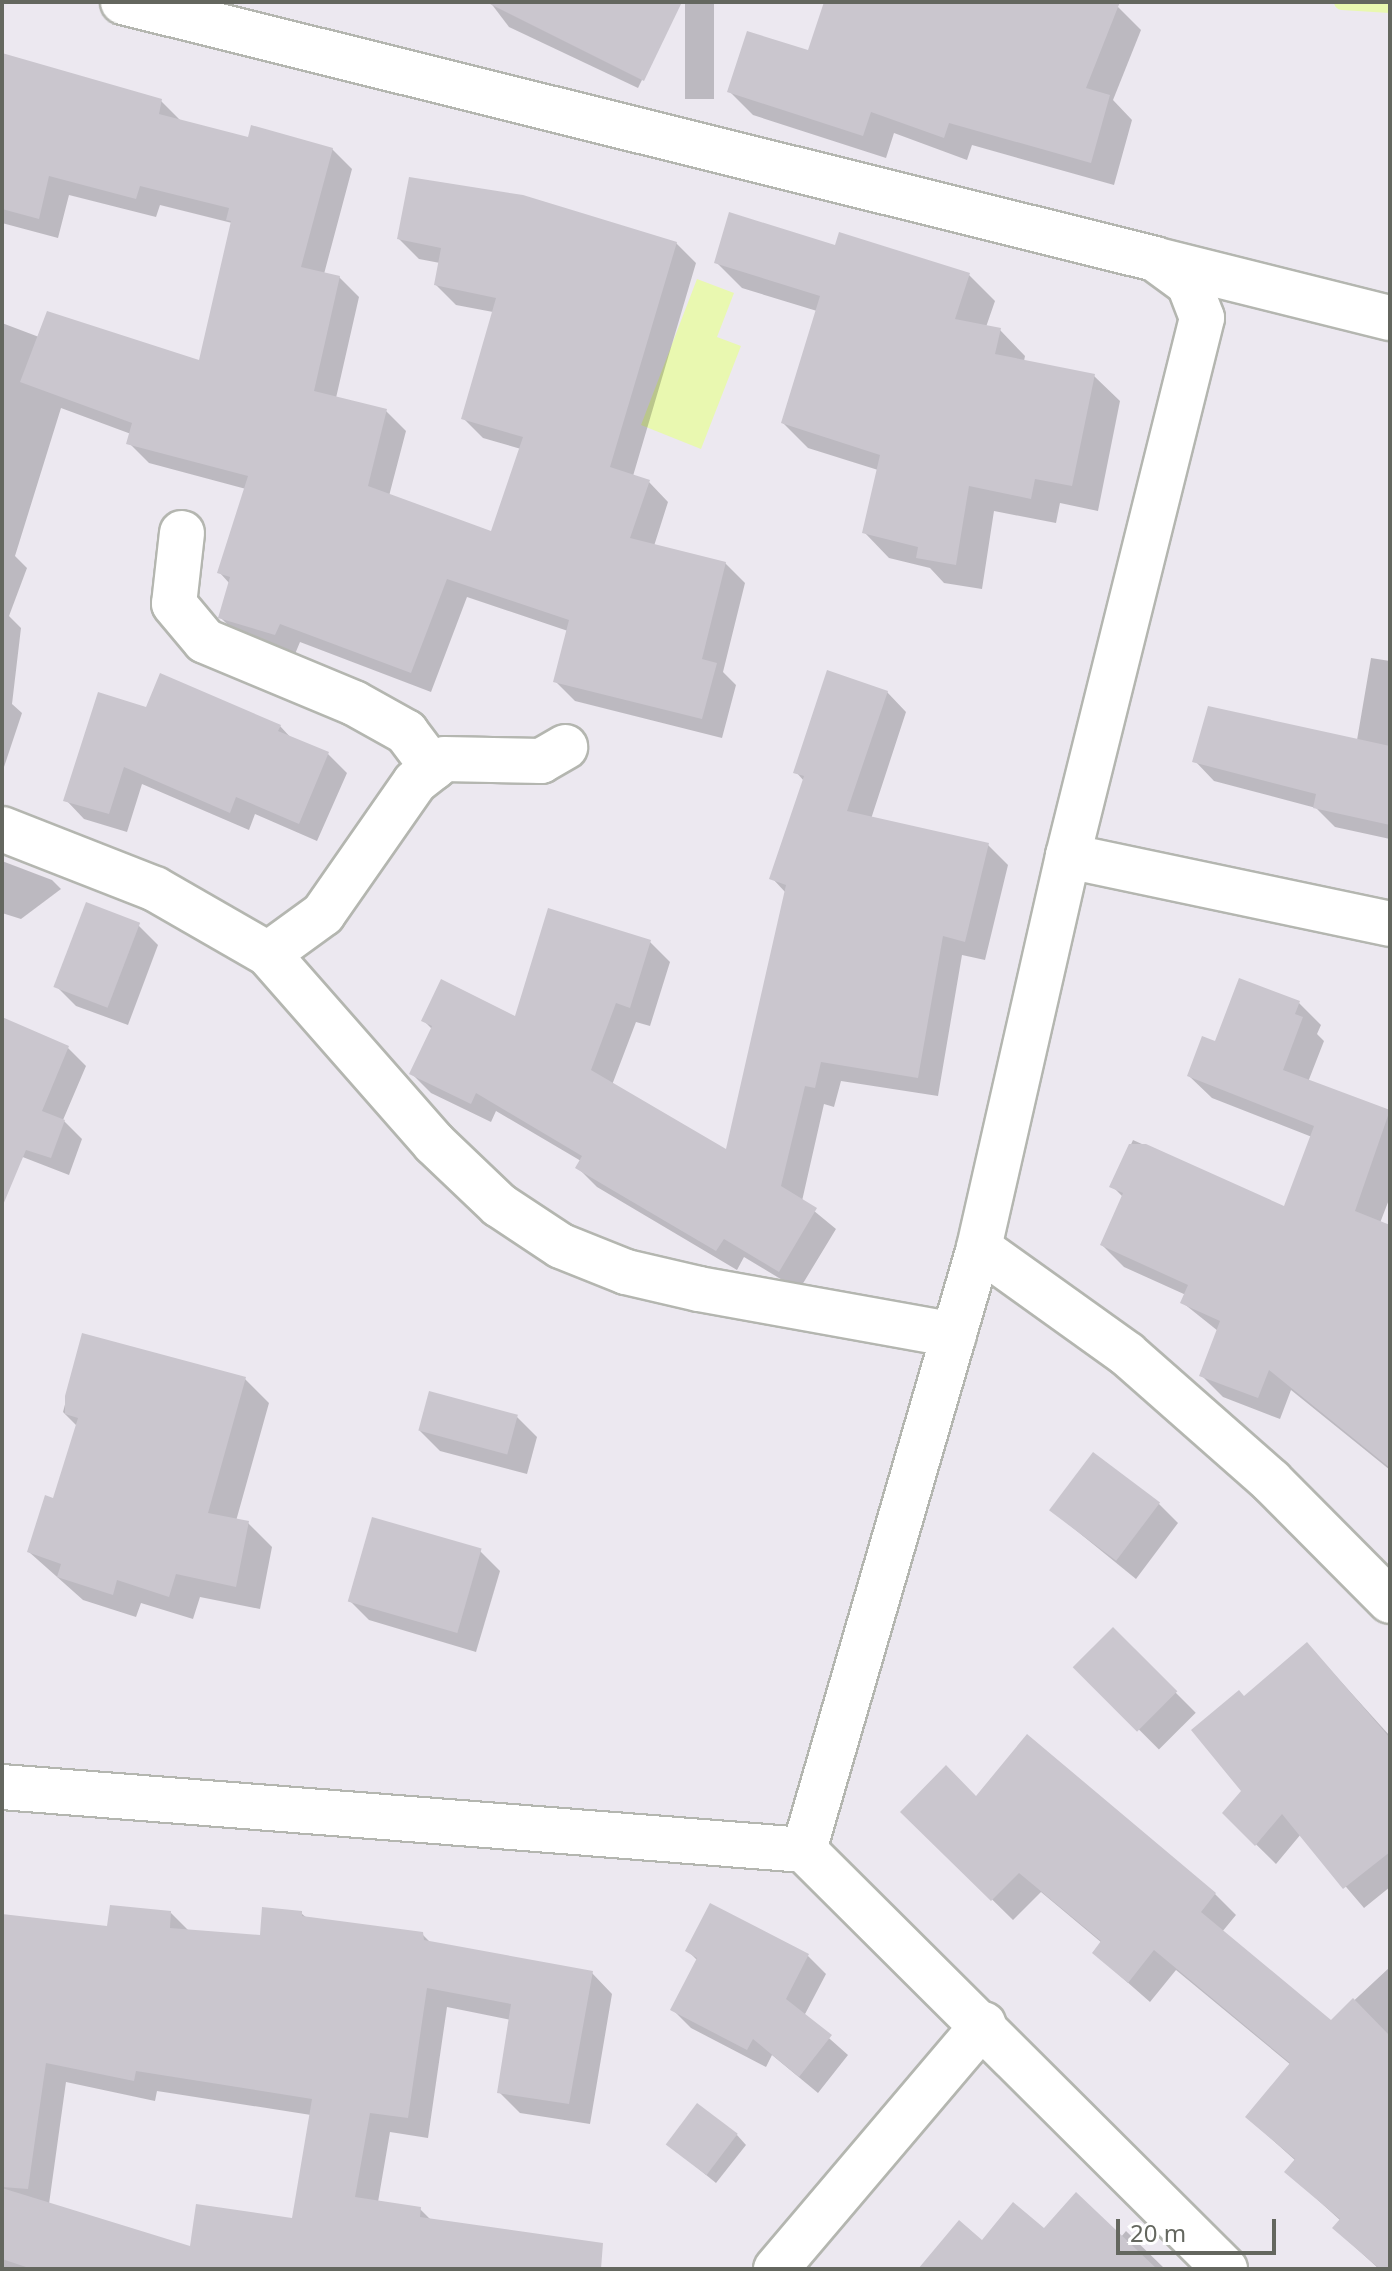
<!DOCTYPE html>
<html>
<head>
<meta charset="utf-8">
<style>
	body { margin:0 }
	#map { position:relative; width:1392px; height:2271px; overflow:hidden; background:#ece8f0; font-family:"Noto Sans",sans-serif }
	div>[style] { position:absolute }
	.water>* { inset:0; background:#e9f8b0 }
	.shadow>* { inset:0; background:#0003; transform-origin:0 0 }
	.stream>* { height:16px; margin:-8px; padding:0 8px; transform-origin:8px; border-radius:8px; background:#e9f8b0 }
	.building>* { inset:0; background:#cac6ce; transform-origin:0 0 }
	.roads { filter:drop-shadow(2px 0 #b4b6b0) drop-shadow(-2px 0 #b4b6b0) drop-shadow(0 2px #b4b6b0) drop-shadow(0 -2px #b4b6b0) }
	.street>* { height:44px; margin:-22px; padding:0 22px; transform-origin:22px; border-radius:22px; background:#fff }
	span { translate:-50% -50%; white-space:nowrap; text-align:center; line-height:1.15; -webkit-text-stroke:7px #fff; paint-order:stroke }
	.frame { position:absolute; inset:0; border:4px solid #64675f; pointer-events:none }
	.scale { position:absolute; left:1116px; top:2219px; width:160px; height:36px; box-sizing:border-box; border:4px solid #64675f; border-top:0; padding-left:10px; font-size:24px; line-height:28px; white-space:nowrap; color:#64675f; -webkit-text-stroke:6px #fff; paint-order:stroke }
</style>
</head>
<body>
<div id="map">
	<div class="water">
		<i style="clip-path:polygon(697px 279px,734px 293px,717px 337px,741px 346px,701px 449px,641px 425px)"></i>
	</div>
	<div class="shadow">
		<i style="clip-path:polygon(490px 2px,680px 2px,638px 88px,509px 27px)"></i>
		<i style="left:685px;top:2px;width:29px;height:97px"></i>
		<i style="clip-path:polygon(826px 2px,1105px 2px,1118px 7px,1141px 30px,1113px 100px,1132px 120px,1114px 185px,972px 145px,967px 160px,894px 133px,886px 158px,753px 115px,729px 91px,809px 53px)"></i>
		<i style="clip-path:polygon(2px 56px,161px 101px,181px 121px,249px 140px,332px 149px,352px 169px,324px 274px,339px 277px,359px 297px,336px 398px,386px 411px,406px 431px,389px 496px,492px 534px,521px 449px,483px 438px,463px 418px,493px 312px,456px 305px,436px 285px,440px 263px,419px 259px,399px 239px,676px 243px,696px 263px,633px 476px,649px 482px,668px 502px,654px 546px,725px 563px,745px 583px,723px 672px,736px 685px,722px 738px,575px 701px,555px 681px,568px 631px,467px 597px,431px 692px,300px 642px,295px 654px,240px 637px,220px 617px,230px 584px,220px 573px,246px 489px,149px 463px,129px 443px,131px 434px,61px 408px,15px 556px,27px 568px,9px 616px,21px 628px,12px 704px,22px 713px,2px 773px,2px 323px,39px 337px,201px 363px,232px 223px,160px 205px,156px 217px,69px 195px,58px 238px,2px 223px)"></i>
		<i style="clip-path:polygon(837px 248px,969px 275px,995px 301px,986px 327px,1000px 330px,1025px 356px,1024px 361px,1094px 376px,1120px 401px,1098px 511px,1060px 503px,1056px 523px,994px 511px,982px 589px,944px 583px,930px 568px,889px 558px,864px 532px,878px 470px,808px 448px,783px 423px,817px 311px,742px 288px,716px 262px)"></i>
		<i style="clip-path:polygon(1371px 658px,1390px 661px,1390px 839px,1335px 827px,1316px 808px,1214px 781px,1195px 761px,1357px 740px)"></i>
		<i style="clip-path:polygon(887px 692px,906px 712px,871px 819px,988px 845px,1008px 865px,985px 960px,962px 955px,938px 1096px,841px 1081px,834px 1107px,824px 1104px,802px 1201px,836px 1229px,799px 1290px,744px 1257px,737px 1270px,597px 1187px,577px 1167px,581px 1161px,496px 1111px,491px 1122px,431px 1093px,411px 1073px,433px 1030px,423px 1020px,516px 1018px,650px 942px,670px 962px,650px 1026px,636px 1022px,612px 1085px,727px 1152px,786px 893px,772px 878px,804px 781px,796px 772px)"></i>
		<i style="clip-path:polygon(147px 710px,280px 726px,293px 740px,328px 754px,347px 773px,317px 841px,255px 814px,249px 830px,142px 784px,127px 832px,84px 819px,66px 800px)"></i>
		<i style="clip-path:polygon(2px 861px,52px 880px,61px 889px,21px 919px,2px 913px)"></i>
		<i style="clip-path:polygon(138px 925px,158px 945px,128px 1025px,76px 1006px,56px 986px)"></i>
		<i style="clip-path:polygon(1299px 1003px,1321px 1025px,1317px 1034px,1324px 1041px,1308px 1082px,1390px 1112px,1390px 1197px,1380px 1223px,1390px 1233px,1390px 1470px,1291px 1390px,1280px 1419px,1223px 1397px,1201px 1375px,1218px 1331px,1183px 1303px,1186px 1295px,1124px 1267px,1102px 1245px,1124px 1198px,1112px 1186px,1133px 1140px,1285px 1208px,1312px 1137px,1212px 1098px,1189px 1076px,1216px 1043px)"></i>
		<i style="clip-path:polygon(2px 1019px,68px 1048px,86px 1066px,63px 1120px,82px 1139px,69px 1175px,2px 1149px)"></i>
		<i style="clip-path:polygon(83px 1335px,245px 1379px,269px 1403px,236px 1521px,248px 1523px,272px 1547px,260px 1609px,200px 1597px,193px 1619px,141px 1603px,136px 1617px,83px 1600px,29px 1552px,55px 1501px,78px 1427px,63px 1412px)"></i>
		<i style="clip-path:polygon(517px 1417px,537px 1437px,527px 1474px,440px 1451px,420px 1431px)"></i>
		<i style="clip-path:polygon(1158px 1503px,1178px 1523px,1136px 1579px,1051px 1510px)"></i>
		<i style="clip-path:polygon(480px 1551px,500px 1571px,476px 1652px,369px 1620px,349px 1600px)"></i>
		<i style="left:1113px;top:1630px;width:117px;height:52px;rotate:45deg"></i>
		<i style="clip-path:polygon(1307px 1644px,1390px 1736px,1390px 1887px,1364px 1908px,1301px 1834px,1276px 1864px,1224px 1813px,1244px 1791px)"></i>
		<i style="clip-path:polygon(1027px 1737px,1215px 1894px,1236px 1915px,1222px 1932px,1331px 2022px,1390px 1967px,1390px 2269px,1379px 2269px,1334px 2228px,1341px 2221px,1287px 2172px,1296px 2161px,1247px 2117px,1291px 2065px,1176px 1970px,1150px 2002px,1094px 1953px,1102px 1943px,1041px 1892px,1013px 1920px,903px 1812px,977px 1798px)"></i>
		<i style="clip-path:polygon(evenodd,171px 1913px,189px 1931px,261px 1937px,301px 1913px,308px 1919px,422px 1934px,432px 1944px,592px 1973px,612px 1994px,590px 2124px,520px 2113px,499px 2092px,511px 2020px,447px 2007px,428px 2138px,390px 2132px,378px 2202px,420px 2209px,432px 2221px,564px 2269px,2px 2269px,2px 1916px,109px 1928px,171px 1913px,66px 2082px,155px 2101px,157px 2091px,311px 2115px,292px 2233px,192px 2249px,49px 2204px,66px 2082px)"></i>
		<i style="clip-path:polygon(688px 1951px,808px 1956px,826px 1974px,804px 2016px,848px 2055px,818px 2093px,772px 2055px,766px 2067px,691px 2028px,673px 2010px,698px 1961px)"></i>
		<i style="clip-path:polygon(737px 2135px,746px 2145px,716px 2183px,668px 2144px)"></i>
		<i style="clip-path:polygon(1044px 2231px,1121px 2237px,1126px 2231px,1165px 2269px,934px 2269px,982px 2242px)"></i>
	</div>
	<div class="stream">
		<i style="left:1342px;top:2px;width:48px;rotate:3.6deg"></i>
	</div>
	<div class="building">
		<i style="clip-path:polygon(486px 2px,682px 2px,644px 81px)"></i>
		<i style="clip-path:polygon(824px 2px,1120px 2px,1086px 88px,1110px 95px,1091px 163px,949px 123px,944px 138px,871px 112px,863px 136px,727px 92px,747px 31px,808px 50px)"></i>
		<i style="clip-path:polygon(2px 53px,162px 99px,159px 114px,248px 137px,251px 125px,333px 148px,301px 267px,340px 276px,314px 391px,387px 409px,368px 486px,491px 531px,523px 437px,461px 419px,496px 298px,434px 285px,441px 248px,397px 239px,409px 177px,523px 195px,677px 242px,610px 467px,650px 480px,630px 538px,726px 562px,702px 659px,717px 663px,702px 719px,553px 682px,569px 620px,447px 579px,411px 673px,280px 624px,275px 635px,218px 618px,230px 577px,217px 573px,248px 476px,126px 444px,132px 423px,20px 382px,47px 311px,199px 360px,231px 221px,226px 220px,229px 208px,140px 186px,136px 199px,49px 176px,39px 219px,2px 209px)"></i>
		<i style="clip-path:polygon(729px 212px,835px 245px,839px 232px,970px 273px,955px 319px,1001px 328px,995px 354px,1095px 374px,1072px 486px,1035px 479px,1031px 499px,969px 486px,956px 565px,916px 558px,918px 547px,862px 533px,880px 455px,781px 423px,820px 296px,714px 263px)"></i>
		<i style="clip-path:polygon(827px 670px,888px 691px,847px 811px,989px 843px,965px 942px,943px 936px,918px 1078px,821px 1062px,815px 1088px,805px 1086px,781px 1186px,817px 1208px,779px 1272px,724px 1239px,716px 1251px,614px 1191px,575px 1168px,582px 1156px,476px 1093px,471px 1104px,409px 1074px,432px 1026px,421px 1021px,441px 979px,515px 1016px,548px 908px,651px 940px,630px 1008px,616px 1003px,591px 1070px,726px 1149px,786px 885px,769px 879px,804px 776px,793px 773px)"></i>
		<i style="clip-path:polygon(160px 673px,281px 725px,278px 731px,329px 752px,299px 824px,236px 797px,230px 813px,124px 767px,109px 814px,63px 801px,98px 692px,146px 707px)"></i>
		<i style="clip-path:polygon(1208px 706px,1390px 746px,1390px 825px,1313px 808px,1316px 794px,1192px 762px)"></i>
		<i style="left:86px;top:902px;width:58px;height:91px;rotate:21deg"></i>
		<i style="clip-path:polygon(1239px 978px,1300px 1001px,1295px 1014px,1303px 1017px,1283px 1070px,1390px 1110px,1355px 1211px,1390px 1225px,1390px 1468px,1269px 1370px,1258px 1398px,1199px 1376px,1220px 1321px,1180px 1303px,1188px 1285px,1100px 1245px,1123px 1193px,1109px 1187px,1129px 1144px,1146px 1144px,1284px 1206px,1314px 1126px,1187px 1076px,1202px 1036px,1215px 1041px)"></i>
		<i style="clip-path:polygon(2px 1017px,69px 1046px,42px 1111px,65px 1120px,51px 1158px,26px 1150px,3px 1205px)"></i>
		<i style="clip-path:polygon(82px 1333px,246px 1377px,208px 1513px,249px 1521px,236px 1587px,176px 1574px,169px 1597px,117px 1580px,113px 1595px,57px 1577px,61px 1564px,27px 1552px,45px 1495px,53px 1498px,78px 1418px,65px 1414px,65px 1396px)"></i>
		<i style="left:429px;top:1391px;width:92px;height:41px;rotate:15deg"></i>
		<i style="left:1093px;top:1452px;width:84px;height:73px;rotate:37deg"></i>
		<i style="left:372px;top:1517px;width:114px;height:88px;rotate:16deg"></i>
		<i style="left:1113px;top:1627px;width:91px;height:57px;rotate:45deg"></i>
		<i style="clip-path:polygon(1307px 1642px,1390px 1738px,1390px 1852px,1343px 1889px,1282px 1814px,1255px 1846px,1222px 1813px,1241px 1791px,1191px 1730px,1239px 1690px,1244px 1696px)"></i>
		<i style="clip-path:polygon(1027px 1734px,1216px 1893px,1201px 1912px,1331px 2020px,1353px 1998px,1390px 2036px,1390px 2269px,1380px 2269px,1332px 2228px,1340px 2219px,1284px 2172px,1295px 2159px,1245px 2117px,1290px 2063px,1154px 1950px,1128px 1983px,1092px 1953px,1101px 1941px,1019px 1873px,991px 1901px,900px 1812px,946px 1765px,976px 1796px)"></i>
		<i style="clip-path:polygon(710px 1903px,809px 1954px,786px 1999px,832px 2035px,799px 2077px,753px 2039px,747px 2050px,670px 2010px,697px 1958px,685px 1951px)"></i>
		<i style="clip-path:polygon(110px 1905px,171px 1911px,170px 1928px,260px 1935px,262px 1907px,302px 1911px,302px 1916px,423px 1932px,424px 1940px,593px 1971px,569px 2104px,497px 2093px,511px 2004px,427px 1988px,408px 2118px,370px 2113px,355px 2197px,421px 2207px,420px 2217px,603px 2243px,601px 2269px,32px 2269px,2px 2259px,2px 2188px,190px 2246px,196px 2204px,292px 2218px,312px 2099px,136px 2071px,134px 2081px,46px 2063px,28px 2189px,2px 2187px,2px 1914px,107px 1926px)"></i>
		<i style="left:697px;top:2103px;width:51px;height:52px;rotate:37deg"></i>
		<i style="clip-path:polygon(1076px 2192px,1157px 2269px,918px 2269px,959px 2220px,982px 2240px,1013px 2202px,1044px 2228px)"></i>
	</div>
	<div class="roads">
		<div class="street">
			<i style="left:123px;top:2px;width:1064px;rotate:13.98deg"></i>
			<i style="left:1155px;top:259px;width:42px;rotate:36.3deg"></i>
			<i style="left:1189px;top:284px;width:36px;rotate:69deg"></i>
			<i style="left:1202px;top:318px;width:554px;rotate:103.99deg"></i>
			<i style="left:1068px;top:856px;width:402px;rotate:102.8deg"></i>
			<i style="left:979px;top:1248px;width:627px;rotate:106.21deg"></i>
			<i style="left:1161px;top:261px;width:236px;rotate:14deg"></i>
			<i style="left:182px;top:533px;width:71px;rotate:96.4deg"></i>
			<i style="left:174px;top:604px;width:48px;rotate:50deg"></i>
			<i style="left:205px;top:641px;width:161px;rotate:22.6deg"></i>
			<i style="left:354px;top:703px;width:60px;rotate:29.1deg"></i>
			<i style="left:406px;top:732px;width:45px;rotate:53.1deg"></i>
			<i style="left:2px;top:829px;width:164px;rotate:21.4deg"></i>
			<i style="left:155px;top:889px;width:130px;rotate:29.9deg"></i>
			<i style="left:268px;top:954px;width:252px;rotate:48.7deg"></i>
			<i style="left:434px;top:1143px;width:90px;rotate:43.6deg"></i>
			<i style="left:499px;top:1205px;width:74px;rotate:33.5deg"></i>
			<i style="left:561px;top:1246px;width:70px;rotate:21.8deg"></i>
			<i style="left:626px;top:1272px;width:75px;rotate:13.1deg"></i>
			<i style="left:699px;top:1289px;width:259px;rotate:10.2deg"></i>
			<i style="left:1068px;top:856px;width:329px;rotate:11.9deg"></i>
			<i style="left:268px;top:954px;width:68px;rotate:-36deg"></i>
			<i style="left:323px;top:914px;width:161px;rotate:-55.1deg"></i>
			<i style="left:415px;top:782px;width:37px;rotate:-38deg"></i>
			<i style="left:444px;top:759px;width:97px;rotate:1.2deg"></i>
			<i style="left:541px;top:761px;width:28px;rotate:-30deg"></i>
			<i style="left:979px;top:1248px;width:182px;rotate:35.6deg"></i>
			<i style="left:1127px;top:1354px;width:192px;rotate:41.4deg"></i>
			<i style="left:1271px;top:1481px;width:169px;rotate:45.2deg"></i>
			<i style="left:2px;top:1787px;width:804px;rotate:4.49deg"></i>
			<i style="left:804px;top:1850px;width:594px;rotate:44.86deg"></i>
			<i style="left:776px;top:2269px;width:321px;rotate:-49.7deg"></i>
		</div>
	</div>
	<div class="frame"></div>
	<div class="scale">20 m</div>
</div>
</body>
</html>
